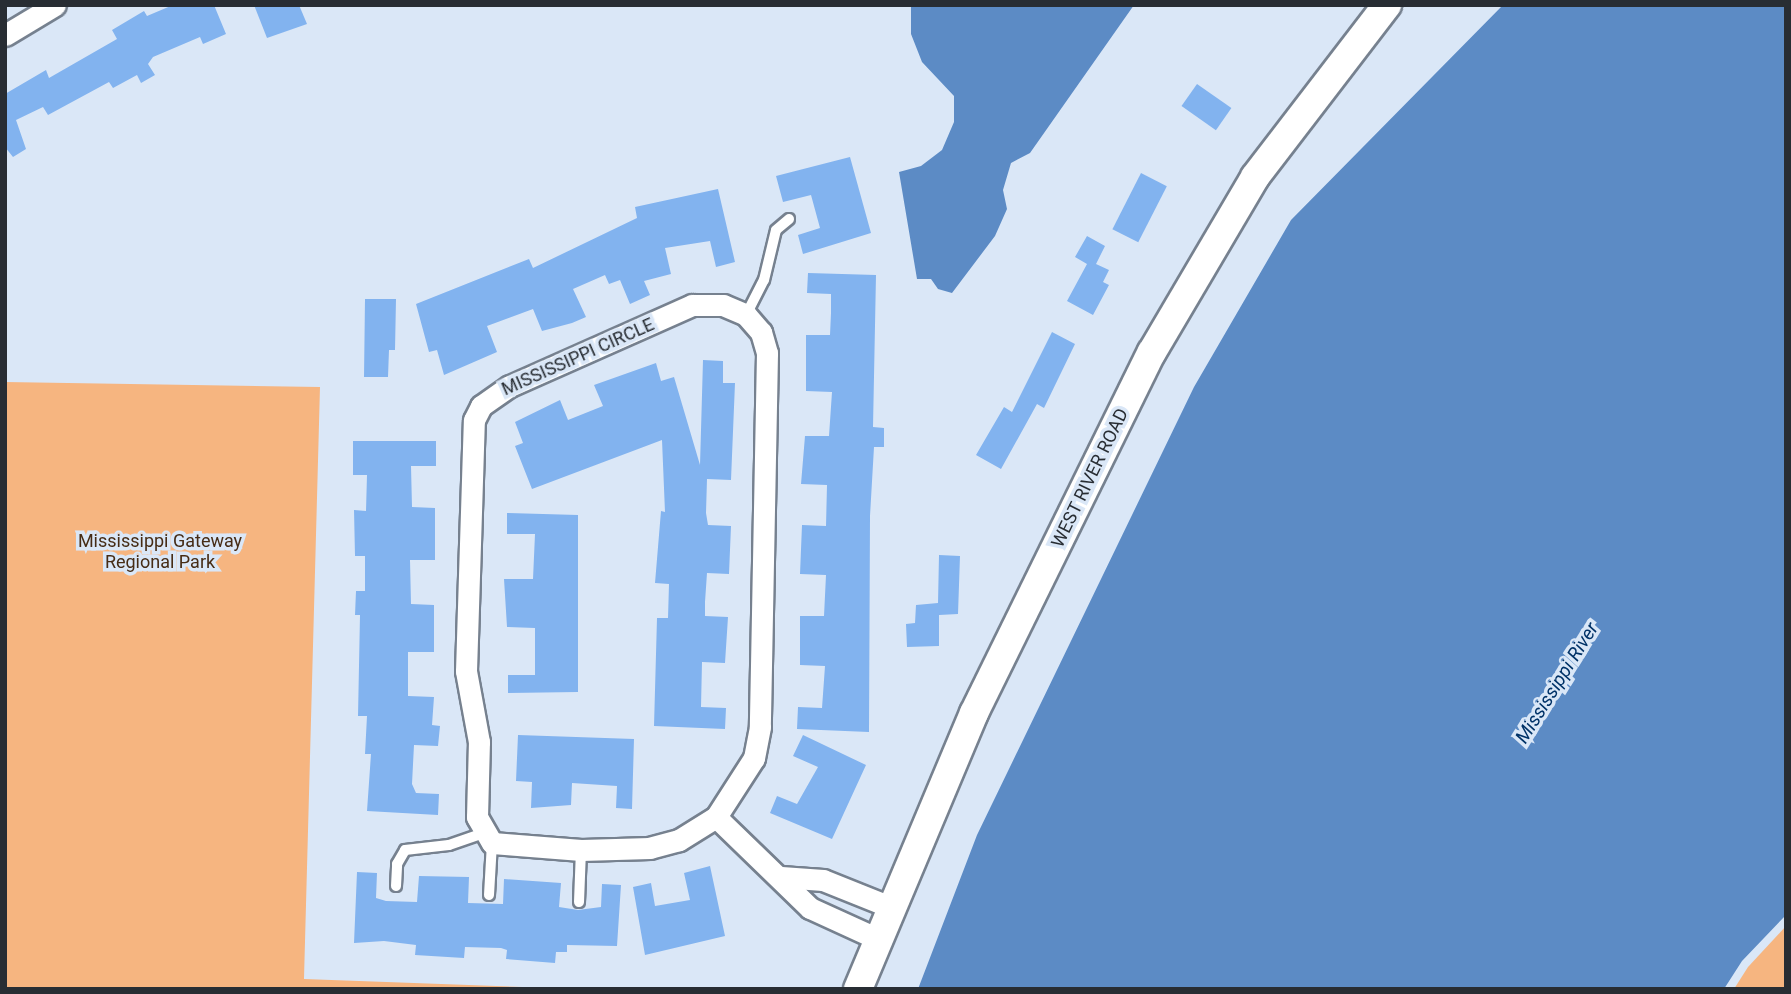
<!DOCTYPE html>
<html>
<head>
<meta charset="utf-8">
<style>
	body { margin:0 }
	#map { position:relative; width:1791px; height:994px; overflow:hidden; background:#dae7f7; font-family:Roboto,sans-serif }
	div>[style] { position:absolute }
	.green>* { inset:0; background:#f6b580 }
	.water>* { inset:0; background:#5c8bc5 }
	.building>* { inset:0; background:#82b3ef; transform-origin:0 0 }
	.roads { filter:drop-shadow(2px 0 #76818f) drop-shadow(-2px 0 #76818f) drop-shadow(0 2px #76818f) drop-shadow(0 -2px #76818f) }
	.service>* { height:10px; margin:-5px; padding:0 5px; transform-origin:5px; border-radius:5px; background:#fff }
	.minor>* { height:21px; margin:-10.5px; padding:0 10.5px; transform-origin:10.5px; border-radius:10.5px; background:#fff }
	.tertiary>* { height:28px; margin:-14px; padding:0 14px; transform-origin:14px; border-radius:14px; background:#fff }
	span { translate:-50% -50%; white-space:nowrap; text-align:center; line-height:1.15; -webkit-text-stroke:7px #dae7f7; paint-order:stroke }
	.street-label { font-size:18px; color:#282d33 }
	.park-label { font-size:18px; color:#462c15 }
	.water-label { font-size:19px; color:#003267; font-style:italic }
	.frame { position:absolute; inset:0; border:7px solid #282d33; pointer-events:none }
</style>
</head>
<body>
<div id="map">
	<div class="green">
		<i style="clip-path:polygon(5px 382px,320px 387px,304px 979px,580px 989px,5px 989px)"></i>
		<i style="clip-path:polygon(1786px 926px,1786px 989px,1734px 989px,1748px 967px)"></i>
	</div>
	<div class="water">
		<i style="clip-path:polygon(911px 5px,1134px 5px,1030px 153px,1011px 163px,1003px 190px,1007px 209px,995px 236px,952px 293px,938px 289px,931px 279px,917px 279px,899px 172px,921px 166px,942px 150px,954px 122px,954px 96px,922px 62px,911px 34px)"></i>
		<i style="clip-path:polygon(1503px 5px,1786px 5px,1786px 915px,1742px 961px,1724px 989px,918px 989px,977px 835px,1194px 387px,1291px 220px)"></i>
	</div>
	<div class="building">
		<i style="clip-path:polygon(173px 5px,214px 5px,226px 34px,203px 44px,200px 37px,153px 57px,148px 64px,155px 75px,141px 83px,137px 75px,113px 88px,109px 82px,48px 115px,43px 107px,16px 120px,26px 149px,13px 157px,5px 147px,5px 94px,46px 70px,49px 78px,117px 39px,112px 30px,144px 11px,147px 16px)"></i>
		<i style="clip-path:polygon(254px 5px,299px 5px,307px 24px,267px 38px)"></i>
		<i style="left:1197px;top:84px;width:42px;height:27px;rotate:35deg"></i>
		<i style="clip-path:polygon(850px 157px,871px 233px,803px 254px,798px 235px,820px 228px,811px 195px,783px 202px,776px 176px)"></i>
		<i style="left:1141px;top:173px;width:29px;height:63px;rotate:27deg"></i>
		<i style="clip-path:polygon(718px 189px,735px 262px,716px 267px,710px 241px,665px 248px,671px 274px,644px 281px,650px 295px,630px 304px,620px 280px,609px 284px,605px 275px,573px 289px,586px 317px,572px 323px,542px 331px,533px 309px,487px 326px,497px 352px,444px 375px,437px 350px,429px 352px,416px 304px,529px 259px,533px 268px,637px 218px,635px 207px)"></i>
		<i style="clip-path:polygon(1087px 236px,1105px 246px,1096px 264px,1109px 270px,1103px 282px,1109px 285px,1093px 315px,1067px 301px,1087px 264px,1075px 257px)"></i>
		<i style="clip-path:polygon(808px 273px,876px 275px,873px 427px,884px 428px,884px 447px,874px 447px,870px 516px,869px 732px,797px 729px,798px 707px,822px 708px,825px 666px,800px 665px,800px 616px,824px 616px,826px 575px,800px 574px,802px 525px,826px 526px,827px 485px,801px 484px,805px 436px,829px 436px,832px 392px,806px 391px,806px 335px,830px 335px,831px 313px,831px 294px,807px 293px)"></i>
		<i style="clip-path:polygon(365px 299px,396px 299px,395px 350px,389px 350px,388px 377px,364px 377px)"></i>
		<i style="clip-path:polygon(1052px 332px,1075px 344px,1044px 408px,1037px 404px,1001px 469px,976px 455px,1004px 407px,1012px 412px)"></i>
		<i style="clip-path:polygon(703px 360px,723px 361px,723px 383px,735px 383px,731px 480px,707px 479px,706px 513px,708px 525px,731px 526px,729px 574px,707px 573px,705px 602px,705px 616px,728px 617px,725px 663px,702px 662px,701px 707px,726px 708px,725px 729px,654px 726px,657px 618px,668px 618px,669px 584px,655px 583px,661px 511px,665px 512px,662px 440px,532px 489px,515px 446px,523px 443px,515px 422px,560px 400px,568px 420px,603px 406px,594px 385px,656px 363px,661px 381px,674px 377px,700px 465px)"></i>
		<i style="clip-path:polygon(353px 441px,436px 441px,436px 466px,411px 466px,412px 507px,435px 508px,435px 560px,410px 560px,411px 604px,434px 605px,434px 652px,408px 652px,408px 696px,434px 697px,432px 725px,440px 726px,438px 746px,414px 745px,412px 784px,416px 793px,439px 794px,438px 815px,367px 811px,371px 754px,365px 754px,367px 716px,358px 716px,360px 615px,355px 615px,356px 591px,365px 591px,365px 556px,355px 556px,354px 510px,366px 511px,367px 475px,353px 475px)"></i>
		<i style="clip-path:polygon(507px 513px,578px 515px,578px 692px,508px 693px,508px 675px,535px 675px,535px 628px,507px 627px,504px 579px,533px 579px,535px 534px,507px 534px)"></i>
		<i style="clip-path:polygon(939px 555px,960px 556px,958px 614px,939px 615px,939px 646px,907px 647px,906px 624px,915px 623px,916px 605px,938px 603px)"></i>
		<i style="clip-path:polygon(518px 735px,634px 739px,632px 809px,616px 808px,617px 786px,572px 783px,571px 805px,531px 808px,532px 782px,516px 781px)"></i>
		<i style="clip-path:polygon(803px 735px,866px 765px,832px 839px,770px 813px,777px 796px,797px 804px,818px 767px,793px 756px)"></i>
		<i style="clip-path:polygon(710px 866px,725px 936px,645px 955px,633px 887px,651px 883px,655px 906px,690px 900px,684px 873px)"></i>
		<i style="clip-path:polygon(357px 872px,377px 873px,376px 898px,386px 901px,417px 902px,419px 876px,469px 877px,468px 903px,503px 904px,504px 879px,561px 883px,559px 907px,578px 910px,601px 907px,602px 884px,621px 885px,617px 946px,567px 945px,567px 952px,556px 952px,555px 963px,506px 959px,507px 950px,501px 948px,465px 947px,464px 958px,415px 955px,416px 945px,384px 941px,354px 943px)"></i>
	</div>
	<div class="roads">
		<div class="service">
			<i style="left:746px;top:315px;width:39px;rotate:-63deg"></i>
			<i style="left:764px;top:280px;width:51px;rotate:-76.5deg"></i>
			<i style="left:776px;top:230px;width:17px;rotate:-40deg"></i>
			<i style="left:396px;top:886px;width:22px;rotate:-87deg"></i>
			<i style="left:397px;top:864px;width:16px;rotate:-60deg"></i>
			<i style="left:405px;top:850px;width:44px;rotate:-6.5deg"></i>
			<i style="left:449px;top:845px;width:36px;rotate:-19deg"></i>
			<i style="left:489px;top:895px;width:52px;rotate:-86.7deg"></i>
			<i style="left:579px;top:902px;width:52px;rotate:-87.8deg"></i>
		</div>
		<div class="minor">
			<i style="left:5px;top:35px;width:58px;rotate:-31deg"></i>
			<i style="left:692px;top:305px;width:31px"></i>
			<i style="left:723px;top:305px;width:25px;rotate:23deg"></i>
			<i style="left:746px;top:315px;width:23px;rotate:49deg"></i>
			<i style="left:761px;top:332px;width:22px;rotate:74deg"></i>
			<i style="left:767px;top:353px;width:374px;rotate:91.1deg"></i>
			<i style="left:760px;top:727px;width:32px;rotate:101deg"></i>
			<i style="left:754px;top:758px;width:70px;rotate:122.8deg"></i>
			<i style="left:716px;top:817px;width:44px;rotate:148.1deg"></i>
			<i style="left:679px;top:840px;width:30px;rotate:165deg"></i>
			<i style="left:650px;top:848px;width:69px;rotate:178.3deg"></i>
			<i style="left:581px;top:850px;width:89px;rotate:-175.5deg"></i>
			<i style="left:492px;top:843px;width:30px;rotate:-120deg"></i>
			<i style="left:477px;top:817px;width:75px;rotate:-88.5deg"></i>
			<i style="left:479px;top:742px;width:72px;rotate:-100.4deg"></i>
			<i style="left:466px;top:671px;width:251px;rotate:-88.2deg"></i>
			<i style="left:474px;top:420px;width:16px;rotate:-63deg"></i>
			<i style="left:481px;top:406px;width:35px;rotate:-35deg"></i>
			<i style="left:510px;top:386px;width:199px;rotate:-24deg"></i>
			<i style="left:716px;top:817px;width:131px;rotate:44.1deg"></i>
			<i style="left:810px;top:908px;width:75px;rotate:24.5deg"></i>
			<i style="left:781px;top:877px;width:42px;rotate:4.1deg"></i>
			<i style="left:823px;top:880px;width:72px;rotate:21.9deg"></i>
		</div>
		<div class="tertiary">
			<i style="left:858px;top:989px;width:299px;rotate:-67.2deg"></i>
			<i style="left:974px;top:713px;width:402px;rotate:-63.8deg"></i>
			<i style="left:1152px;top:352px;width:203px;rotate:-59.5deg"></i>
			<i style="left:1255px;top:177px;width:217px;rotate:-52.5deg"></i>
		</div>
	</div>
	<div class="street-label">
		<span style="left:578px;top:357px;rotate:-24deg">MISSISSIPPI CIRCLE</span>
		<span style="left:1090px;top:478px;rotate:-64deg">WEST RIVER ROAD</span>
	</div>
	<div class="park-label">
		<span style="left:160px;top:552px">Mississippi Gateway<br>Regional Park</span>
	</div>
	<div class="water-label">
		<span style="left:1557px;top:683px;rotate:-58deg">Mississippi River</span>
	</div>
	<div class="frame"></div>
</div>
</body>
</html>
